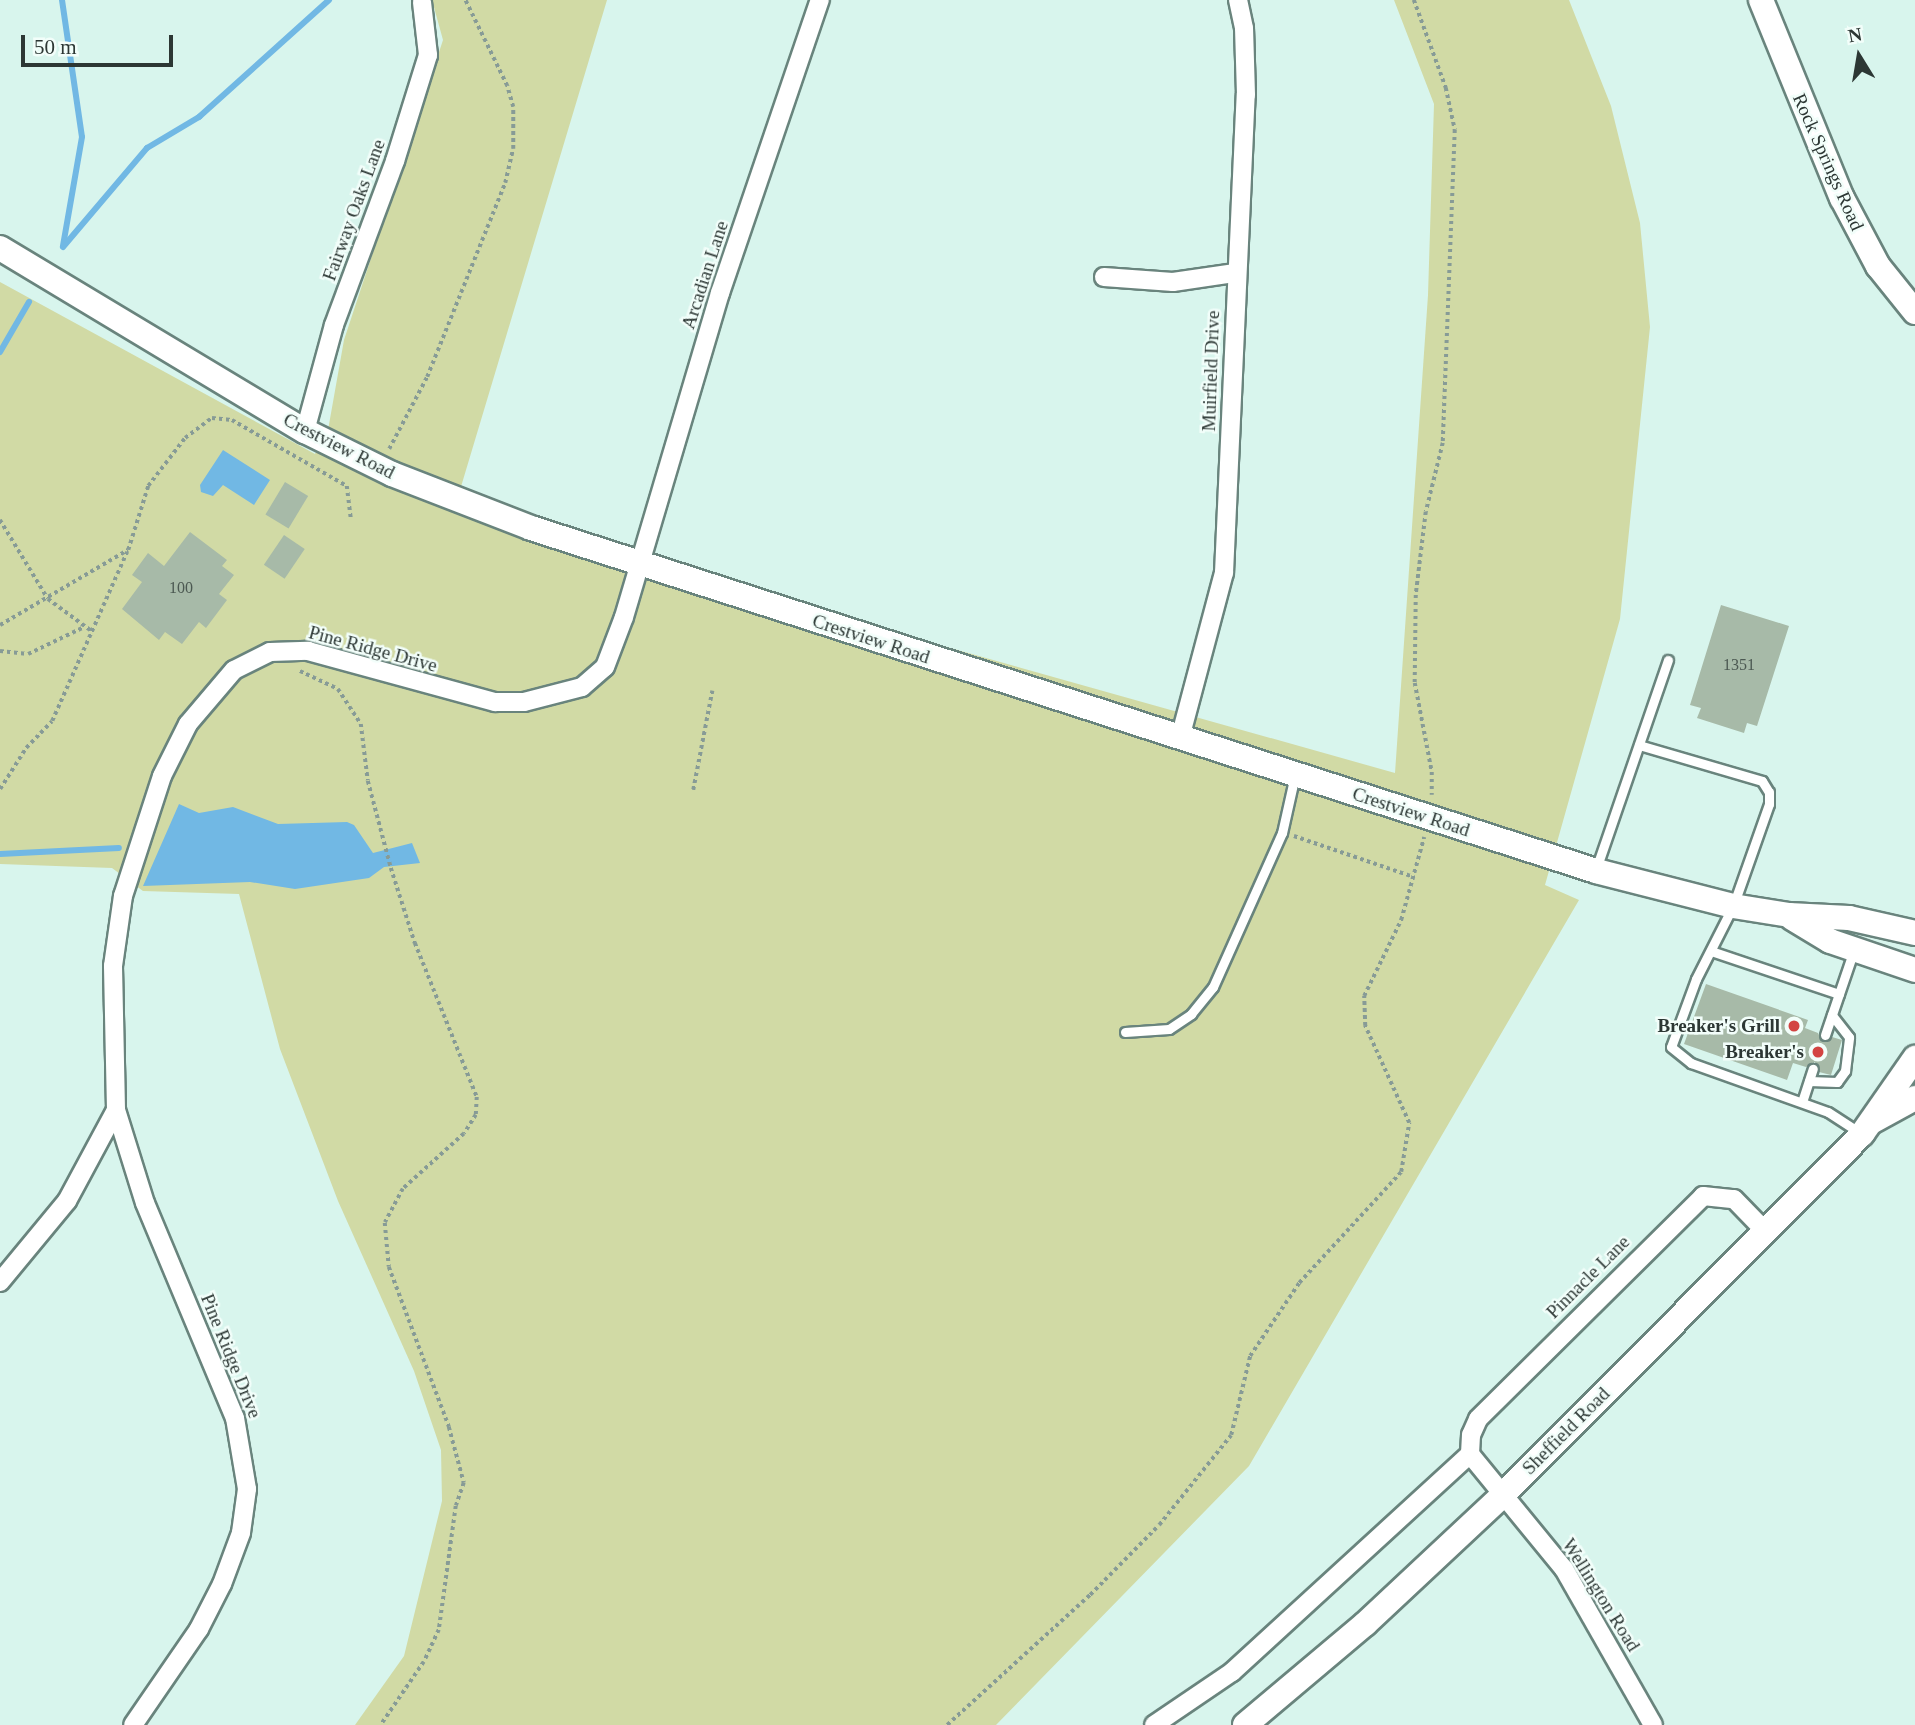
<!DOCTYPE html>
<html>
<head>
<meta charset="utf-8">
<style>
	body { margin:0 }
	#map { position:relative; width:1915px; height:1725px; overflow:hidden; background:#d8f5ed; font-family:Georgia,serif }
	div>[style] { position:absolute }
	.green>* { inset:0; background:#d1daa5 }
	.water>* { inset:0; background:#71b8e4 }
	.stream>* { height:6px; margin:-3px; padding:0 3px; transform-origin:3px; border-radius:3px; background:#71b8e4 }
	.building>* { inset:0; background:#a7baa8; transform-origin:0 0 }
	.path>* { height:3.5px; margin-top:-1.75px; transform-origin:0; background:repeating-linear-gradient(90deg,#879b96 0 3.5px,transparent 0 7px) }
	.roads { filter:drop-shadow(2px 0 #69847d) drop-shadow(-2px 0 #69847d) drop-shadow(0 2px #69847d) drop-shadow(0 -2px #69847d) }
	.lane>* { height:9px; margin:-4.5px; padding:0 4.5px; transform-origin:4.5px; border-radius:4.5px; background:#fff }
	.street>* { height:18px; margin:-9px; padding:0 9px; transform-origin:9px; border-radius:9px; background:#fff }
	.secondary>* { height:24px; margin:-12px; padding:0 12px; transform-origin:12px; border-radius:12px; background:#fff }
	.dots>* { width:19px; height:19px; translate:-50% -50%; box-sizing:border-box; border:4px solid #f2fefa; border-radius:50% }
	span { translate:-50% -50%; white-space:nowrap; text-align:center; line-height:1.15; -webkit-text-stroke:5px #f2fefa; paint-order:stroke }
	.number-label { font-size:16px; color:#4b5851 }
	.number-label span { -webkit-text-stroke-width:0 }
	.street-label { font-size:19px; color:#2c3734 }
	.poi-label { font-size:19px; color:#2c3734; font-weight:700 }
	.right { translate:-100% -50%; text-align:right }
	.north { position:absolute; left:1824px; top:21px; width:70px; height:70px; -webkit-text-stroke:5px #f2fefa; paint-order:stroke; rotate:349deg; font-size:19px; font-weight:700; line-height:28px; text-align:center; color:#2c3734 }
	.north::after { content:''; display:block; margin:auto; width:24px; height:32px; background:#2c3734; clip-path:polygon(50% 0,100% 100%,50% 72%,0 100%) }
	.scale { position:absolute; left:21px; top:35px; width:152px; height:32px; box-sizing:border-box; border:4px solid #2c3734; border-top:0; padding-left:9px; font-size:21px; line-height:24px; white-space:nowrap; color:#2c3734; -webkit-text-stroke:5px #f2fefa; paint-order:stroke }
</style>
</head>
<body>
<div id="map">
	<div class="green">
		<i style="clip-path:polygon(432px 0,607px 0,460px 490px,851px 620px,1395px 773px,1428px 295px,1434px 104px,1394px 0,1569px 0,1611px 106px,1640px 223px,1650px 327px,1620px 619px,1545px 885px,1579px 900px,1249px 1466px,996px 1725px,355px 1725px,404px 1656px,442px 1501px,441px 1450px,414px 1371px,338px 1201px,280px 1049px,239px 894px,143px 891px,112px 868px,0 864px,0 282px,315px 454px,328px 430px,344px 340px,443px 40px)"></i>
	</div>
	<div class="water">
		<i style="clip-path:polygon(223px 450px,270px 480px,254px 505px,223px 485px,213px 496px,201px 492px,200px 485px)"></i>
		<i style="clip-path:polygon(179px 804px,199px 813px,233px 807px,278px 824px,347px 822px,354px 825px,373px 853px,412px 843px,420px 863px,384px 867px,369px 878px,295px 889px,250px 882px,143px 886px)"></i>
	</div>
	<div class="stream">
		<i style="left:62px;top:0;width:138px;rotate:81.7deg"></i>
		<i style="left:82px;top:137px;width:111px;rotate:99.9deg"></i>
		<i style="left:63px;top:247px;width:130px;rotate:-49.7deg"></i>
		<i style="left:147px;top:148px;width:61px;rotate:-30.8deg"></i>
		<i style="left:199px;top:117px;width:175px;rotate:-42deg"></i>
		<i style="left:0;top:352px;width:58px;rotate:-59.9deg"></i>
		<i style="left:0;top:854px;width:119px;rotate:-2.9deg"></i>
	</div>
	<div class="building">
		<i style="left:285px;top:482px;width:27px;height:38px;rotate:31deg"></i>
		<i style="clip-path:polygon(190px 532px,227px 560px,222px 566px,234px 575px,219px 594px,227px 600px,206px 628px,199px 622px,182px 644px,165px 632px,159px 640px,122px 609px,142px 582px,132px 575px,148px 553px,164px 566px)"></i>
		<i style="left:284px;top:535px;width:25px;height:36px;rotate:34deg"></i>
		<i style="clip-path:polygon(1721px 605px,1789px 626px,1757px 726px,1747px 723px,1744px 733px,1697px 718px,1701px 708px,1690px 705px)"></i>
		<i style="clip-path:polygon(1706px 984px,1808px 1020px,1805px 1028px,1818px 1033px,1822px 1041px,1832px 1037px,1842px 1040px,1831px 1075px,1819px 1072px,1815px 1062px,1806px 1067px,1793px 1063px,1787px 1080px,1684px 1044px)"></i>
	</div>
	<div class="path">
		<i style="left:1414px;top:0;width:94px;rotate:70deg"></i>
		<i style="left:1446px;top:88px;width:43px;rotate:77.9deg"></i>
		<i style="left:1455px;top:130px;width:313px;rotate:92.2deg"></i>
		<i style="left:1443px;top:443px;width:71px;rotate:103.8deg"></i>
		<i style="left:1426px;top:512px;width:84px;rotate:96.9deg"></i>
		<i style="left:1416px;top:595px;width:88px;rotate:90.7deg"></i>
		<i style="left:1415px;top:683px;width:91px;rotate:79.2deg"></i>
		<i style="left:1432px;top:772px;width:23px;rotate:90deg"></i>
		<i style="left:389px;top:449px;width:81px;rotate:-62.2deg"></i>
		<i style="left:427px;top:377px;width:209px;rotate:-68.1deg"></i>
		<i style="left:505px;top:183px;width:35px;rotate:-77deg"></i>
		<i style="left:513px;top:149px;width:42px;rotate:-90deg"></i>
		<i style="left:513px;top:107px;width:22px;rotate:-106deg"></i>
		<i style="left:507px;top:86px;width:96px;rotate:-116deg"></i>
		<i style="left:0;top:520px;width:92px;rotate:58.7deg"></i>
		<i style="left:48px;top:599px;width:56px;rotate:36.3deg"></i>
		<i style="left:0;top:625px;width:148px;rotate:-30.4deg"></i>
		<i style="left:128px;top:550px;width:67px;rotate:-72.6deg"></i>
		<i style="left:148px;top:486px;width:61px;rotate:-52.4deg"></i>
		<i style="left:185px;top:438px;width:34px;rotate:-37deg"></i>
		<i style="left:212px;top:418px;width:20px;rotate:6deg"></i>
		<i style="left:232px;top:420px;width:133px;rotate:29.9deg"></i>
		<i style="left:347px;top:486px;width:32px;rotate:83deg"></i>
		<i style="left:0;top:651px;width:28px;rotate:6deg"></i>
		<i style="left:28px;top:654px;width:62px;rotate:-25.7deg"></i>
		<i style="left:300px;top:671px;width:42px;rotate:25.3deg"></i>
		<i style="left:338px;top:689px;width:42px;rotate:56.7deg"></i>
		<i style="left:361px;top:724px;width:57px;rotate:83deg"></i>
		<i style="left:368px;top:781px;width:90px;rotate:75.2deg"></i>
		<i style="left:391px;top:868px;width:79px;rotate:72.3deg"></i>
		<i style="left:415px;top:943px;width:166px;rotate:68.1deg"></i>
		<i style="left:477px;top:1097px;width:18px;rotate:93deg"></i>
		<i style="left:476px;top:1115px;width:22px;rotate:122deg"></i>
		<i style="left:464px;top:1134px;width:82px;rotate:138deg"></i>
		<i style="left:403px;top:1189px;width:38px;rotate:118deg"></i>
		<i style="left:385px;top:1223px;width:44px;rotate:84.8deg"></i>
		<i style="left:389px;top:1267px;width:171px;rotate:69.4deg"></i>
		<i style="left:449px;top:1427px;width:58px;rotate:75deg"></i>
		<i style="left:464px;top:1483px;width:24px;rotate:109deg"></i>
		<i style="left:456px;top:1506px;width:125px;rotate:97.8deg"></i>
		<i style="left:439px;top:1630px;width:35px;rotate:115deg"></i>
		<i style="left:424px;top:1662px;width:76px;rotate:124.3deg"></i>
		<i style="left:0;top:789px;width:49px;rotate:-57.6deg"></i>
		<i style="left:26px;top:748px;width:37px;rotate:-46deg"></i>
		<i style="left:52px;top:721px;width:185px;rotate:-66.1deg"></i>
		<i style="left:693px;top:790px;width:101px;rotate:-79.1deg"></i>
		<i style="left:1294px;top:836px;width:127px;rotate:18.9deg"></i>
		<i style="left:947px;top:1725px;width:193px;rotate:-42.3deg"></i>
		<i style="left:1090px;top:1595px;width:98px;rotate:-45.4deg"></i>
		<i style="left:1159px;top:1525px;width:115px;rotate:-51.3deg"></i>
		<i style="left:1231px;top:1435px;width:81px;rotate:-76.5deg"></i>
		<i style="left:1250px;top:1356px;width:88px;rotate:-56.1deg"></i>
		<i style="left:1299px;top:1283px;width:151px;rotate:-47.4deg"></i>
		<i style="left:1401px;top:1172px;width:50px;rotate:-80.7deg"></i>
		<i style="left:1409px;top:1123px;width:107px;rotate:-114.4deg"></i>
		<i style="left:1365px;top:1026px;width:30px;rotate:-92deg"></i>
		<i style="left:1364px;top:996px;width:85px;rotate:-64deg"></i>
		<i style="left:1401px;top:920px;width:86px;rotate:-74.5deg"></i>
	</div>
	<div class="roads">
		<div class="lane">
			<i style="left:1639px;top:745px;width:128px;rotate:16.3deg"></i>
			<i style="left:1762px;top:781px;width:13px;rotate:58deg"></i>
			<i style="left:1769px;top:792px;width:12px;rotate:90deg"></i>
			<i style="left:1769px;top:804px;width:108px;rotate:109.4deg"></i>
			<i style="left:1733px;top:906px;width:82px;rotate:116.9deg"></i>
			<i style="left:1696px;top:979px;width:72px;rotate:110.2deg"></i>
			<i style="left:1671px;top:1047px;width:26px;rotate:39deg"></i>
			<i style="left:1691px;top:1063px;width:145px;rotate:19.7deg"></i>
			<i style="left:1828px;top:1112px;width:38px;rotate:33deg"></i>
			<i style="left:1596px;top:869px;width:221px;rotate:-71deg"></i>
			<i style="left:1711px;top:951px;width:135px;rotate:18.6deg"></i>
			<i style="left:1125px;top:1032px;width:44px;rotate:-3.9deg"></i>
			<i style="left:1169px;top:1029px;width:27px;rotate:-34deg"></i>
			<i style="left:1191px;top:1014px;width:35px;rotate:-51deg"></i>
			<i style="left:1213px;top:987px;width:169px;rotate:-65.9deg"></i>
			<i style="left:1282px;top:833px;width:59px;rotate:-77.4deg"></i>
			<i style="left:1825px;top:1035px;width:90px;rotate:-71.2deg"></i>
			<i style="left:1809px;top:1081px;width:28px;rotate:2deg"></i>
			<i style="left:1837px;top:1082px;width:14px;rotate:-54deg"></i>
			<i style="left:1845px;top:1071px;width:34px;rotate:-83deg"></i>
			<i style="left:1849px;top:1037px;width:28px;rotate:-128deg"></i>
			<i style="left:1802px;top:1102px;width:35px;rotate:-72deg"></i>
		</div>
		<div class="street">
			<i style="left:1104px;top:277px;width:69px;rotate:4.1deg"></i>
			<i style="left:1173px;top:282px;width:63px;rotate:-8.3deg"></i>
			<i style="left:305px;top:431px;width:110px;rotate:-74.7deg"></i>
			<i style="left:334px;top:325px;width:175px;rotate:-69.6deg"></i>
			<i style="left:395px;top:161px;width:111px;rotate:-72.7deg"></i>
			<i style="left:428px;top:55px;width:53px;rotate:-96.5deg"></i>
			<i style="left:1180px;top:738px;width:171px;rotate:-75.1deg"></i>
			<i style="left:1224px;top:573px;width:479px;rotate:-87.4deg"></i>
			<i style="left:1246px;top:95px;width:67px;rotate:-91.7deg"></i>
			<i style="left:1244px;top:28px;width:29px;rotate:-102deg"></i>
			<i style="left:116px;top:1110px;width:144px;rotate:-91.2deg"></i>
			<i style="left:113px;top:966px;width:71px;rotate:-81.9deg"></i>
			<i style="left:123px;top:896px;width:126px;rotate:-72deg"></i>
			<i style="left:162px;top:776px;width:58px;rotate:-63.4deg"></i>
			<i style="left:188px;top:724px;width:71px;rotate:-49.6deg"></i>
			<i style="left:234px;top:670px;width:40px;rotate:-26.6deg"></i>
			<i style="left:270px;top:652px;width:38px;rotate:-2deg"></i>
			<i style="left:308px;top:651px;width:194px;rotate:15.3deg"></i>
			<i style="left:495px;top:702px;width:29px"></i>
			<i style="left:524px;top:702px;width:60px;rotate:-14.5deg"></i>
			<i style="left:582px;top:687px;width:30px;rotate:-41deg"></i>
			<i style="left:605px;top:667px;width:53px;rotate:-69.2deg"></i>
			<i style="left:624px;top:617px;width:338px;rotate:-73.5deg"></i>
			<i style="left:720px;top:293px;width:310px;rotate:-71.2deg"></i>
			<i style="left:0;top:1282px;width:105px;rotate:-50.4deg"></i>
			<i style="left:67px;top:1201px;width:103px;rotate:-61.7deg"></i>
			<i style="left:116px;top:1110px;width:97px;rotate:72.7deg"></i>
			<i style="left:145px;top:1203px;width:233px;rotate:67.3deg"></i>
			<i style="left:235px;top:1418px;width:72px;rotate:80.4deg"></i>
			<i style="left:247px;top:1489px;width:44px;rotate:97.8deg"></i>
			<i style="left:241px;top:1533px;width:54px;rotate:110.4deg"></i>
			<i style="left:222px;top:1584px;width:51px;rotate:117.1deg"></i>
			<i style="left:199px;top:1629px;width:116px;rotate:124.5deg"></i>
			<i style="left:1154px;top:1725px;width:94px;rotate:-34.2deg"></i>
			<i style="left:1232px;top:1672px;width:323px;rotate:-42.5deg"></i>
			<i style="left:1653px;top:1725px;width:180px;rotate:-119.7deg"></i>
			<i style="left:1564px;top:1569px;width:149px;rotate:-129.3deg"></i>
			<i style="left:1470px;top:1454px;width:19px;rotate:-87deg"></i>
			<i style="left:1471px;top:1435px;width:17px;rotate:-66deg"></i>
			<i style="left:1478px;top:1419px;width:317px;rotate:-44.7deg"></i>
			<i style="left:1703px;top:1196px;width:31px;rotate:6deg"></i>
			<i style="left:1734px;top:1199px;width:45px;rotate:45.9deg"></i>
		</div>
		<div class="secondary">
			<i style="left:1761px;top:0;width:214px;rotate:67.8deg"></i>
			<i style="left:1842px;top:198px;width:77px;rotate:62.1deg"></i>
			<i style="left:1878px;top:266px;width:59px;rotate:51.2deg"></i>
			<i style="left:0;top:248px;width:356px;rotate:31deg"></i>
			<i style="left:305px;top:431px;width:97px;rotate:26.3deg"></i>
			<i style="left:392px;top:474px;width:149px;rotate:21.2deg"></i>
			<i style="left:531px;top:528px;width:1119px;rotate:17.85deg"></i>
			<i style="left:1596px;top:871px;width:141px;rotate:14.3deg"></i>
			<i style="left:1733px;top:906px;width:57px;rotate:9.1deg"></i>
			<i style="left:1789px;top:915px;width:60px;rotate:2.9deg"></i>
			<i style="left:1849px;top:918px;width:68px;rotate:12.8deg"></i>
			<i style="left:1792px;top:918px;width:44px;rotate:31.2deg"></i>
			<i style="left:1830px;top:941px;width:90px;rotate:18.8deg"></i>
			<i style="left:1873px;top:1121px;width:48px;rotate:-28.7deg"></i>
			<i style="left:1245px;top:1725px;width:157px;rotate:-40.1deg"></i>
			<i style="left:1365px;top:1624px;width:190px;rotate:-43.1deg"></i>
			<i style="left:1504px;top:1494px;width:508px;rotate:-45.16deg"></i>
			<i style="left:1862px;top:1134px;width:93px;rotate:-55.1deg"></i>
		</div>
	</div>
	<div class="dots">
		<i style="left:1794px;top:1026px;background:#d34442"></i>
		<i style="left:1818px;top:1052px;background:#d34442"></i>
	</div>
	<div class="number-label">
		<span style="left:181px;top:588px">100</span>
		<span style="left:1739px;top:665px">1351</span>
	</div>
	<div class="street-label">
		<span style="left:1828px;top:162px;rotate:66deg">Rock Springs Road</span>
		<span style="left:354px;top:210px;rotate:-70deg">Fairway Oaks Lane</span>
		<span style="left:705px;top:275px;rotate:-72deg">Arcadian Lane</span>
		<span style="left:1211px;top:371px;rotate:-88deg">Muirfield Drive</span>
		<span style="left:339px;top:446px;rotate:27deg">Crestview Road</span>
		<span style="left:871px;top:639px;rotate:18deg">Crestview Road</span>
		<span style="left:373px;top:649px;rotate:15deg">Pine Ridge Drive</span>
		<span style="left:1411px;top:812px;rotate:18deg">Crestview Road</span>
		<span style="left:1588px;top:1277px;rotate:-45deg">Pinnacle Lane</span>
		<span style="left:231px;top:1356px;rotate:68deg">Pine Ridge Drive</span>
		<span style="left:1566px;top:1431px;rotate:-45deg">Sheffield Road</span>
		<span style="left:1601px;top:1595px;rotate:58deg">Wellington Road</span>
	</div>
	<div class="poi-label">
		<span class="right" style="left:1780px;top:1026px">Breaker's Grill</span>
		<span class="right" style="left:1804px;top:1052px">Breaker's</span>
	</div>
	<div class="north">N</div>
	<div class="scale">50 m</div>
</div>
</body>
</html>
